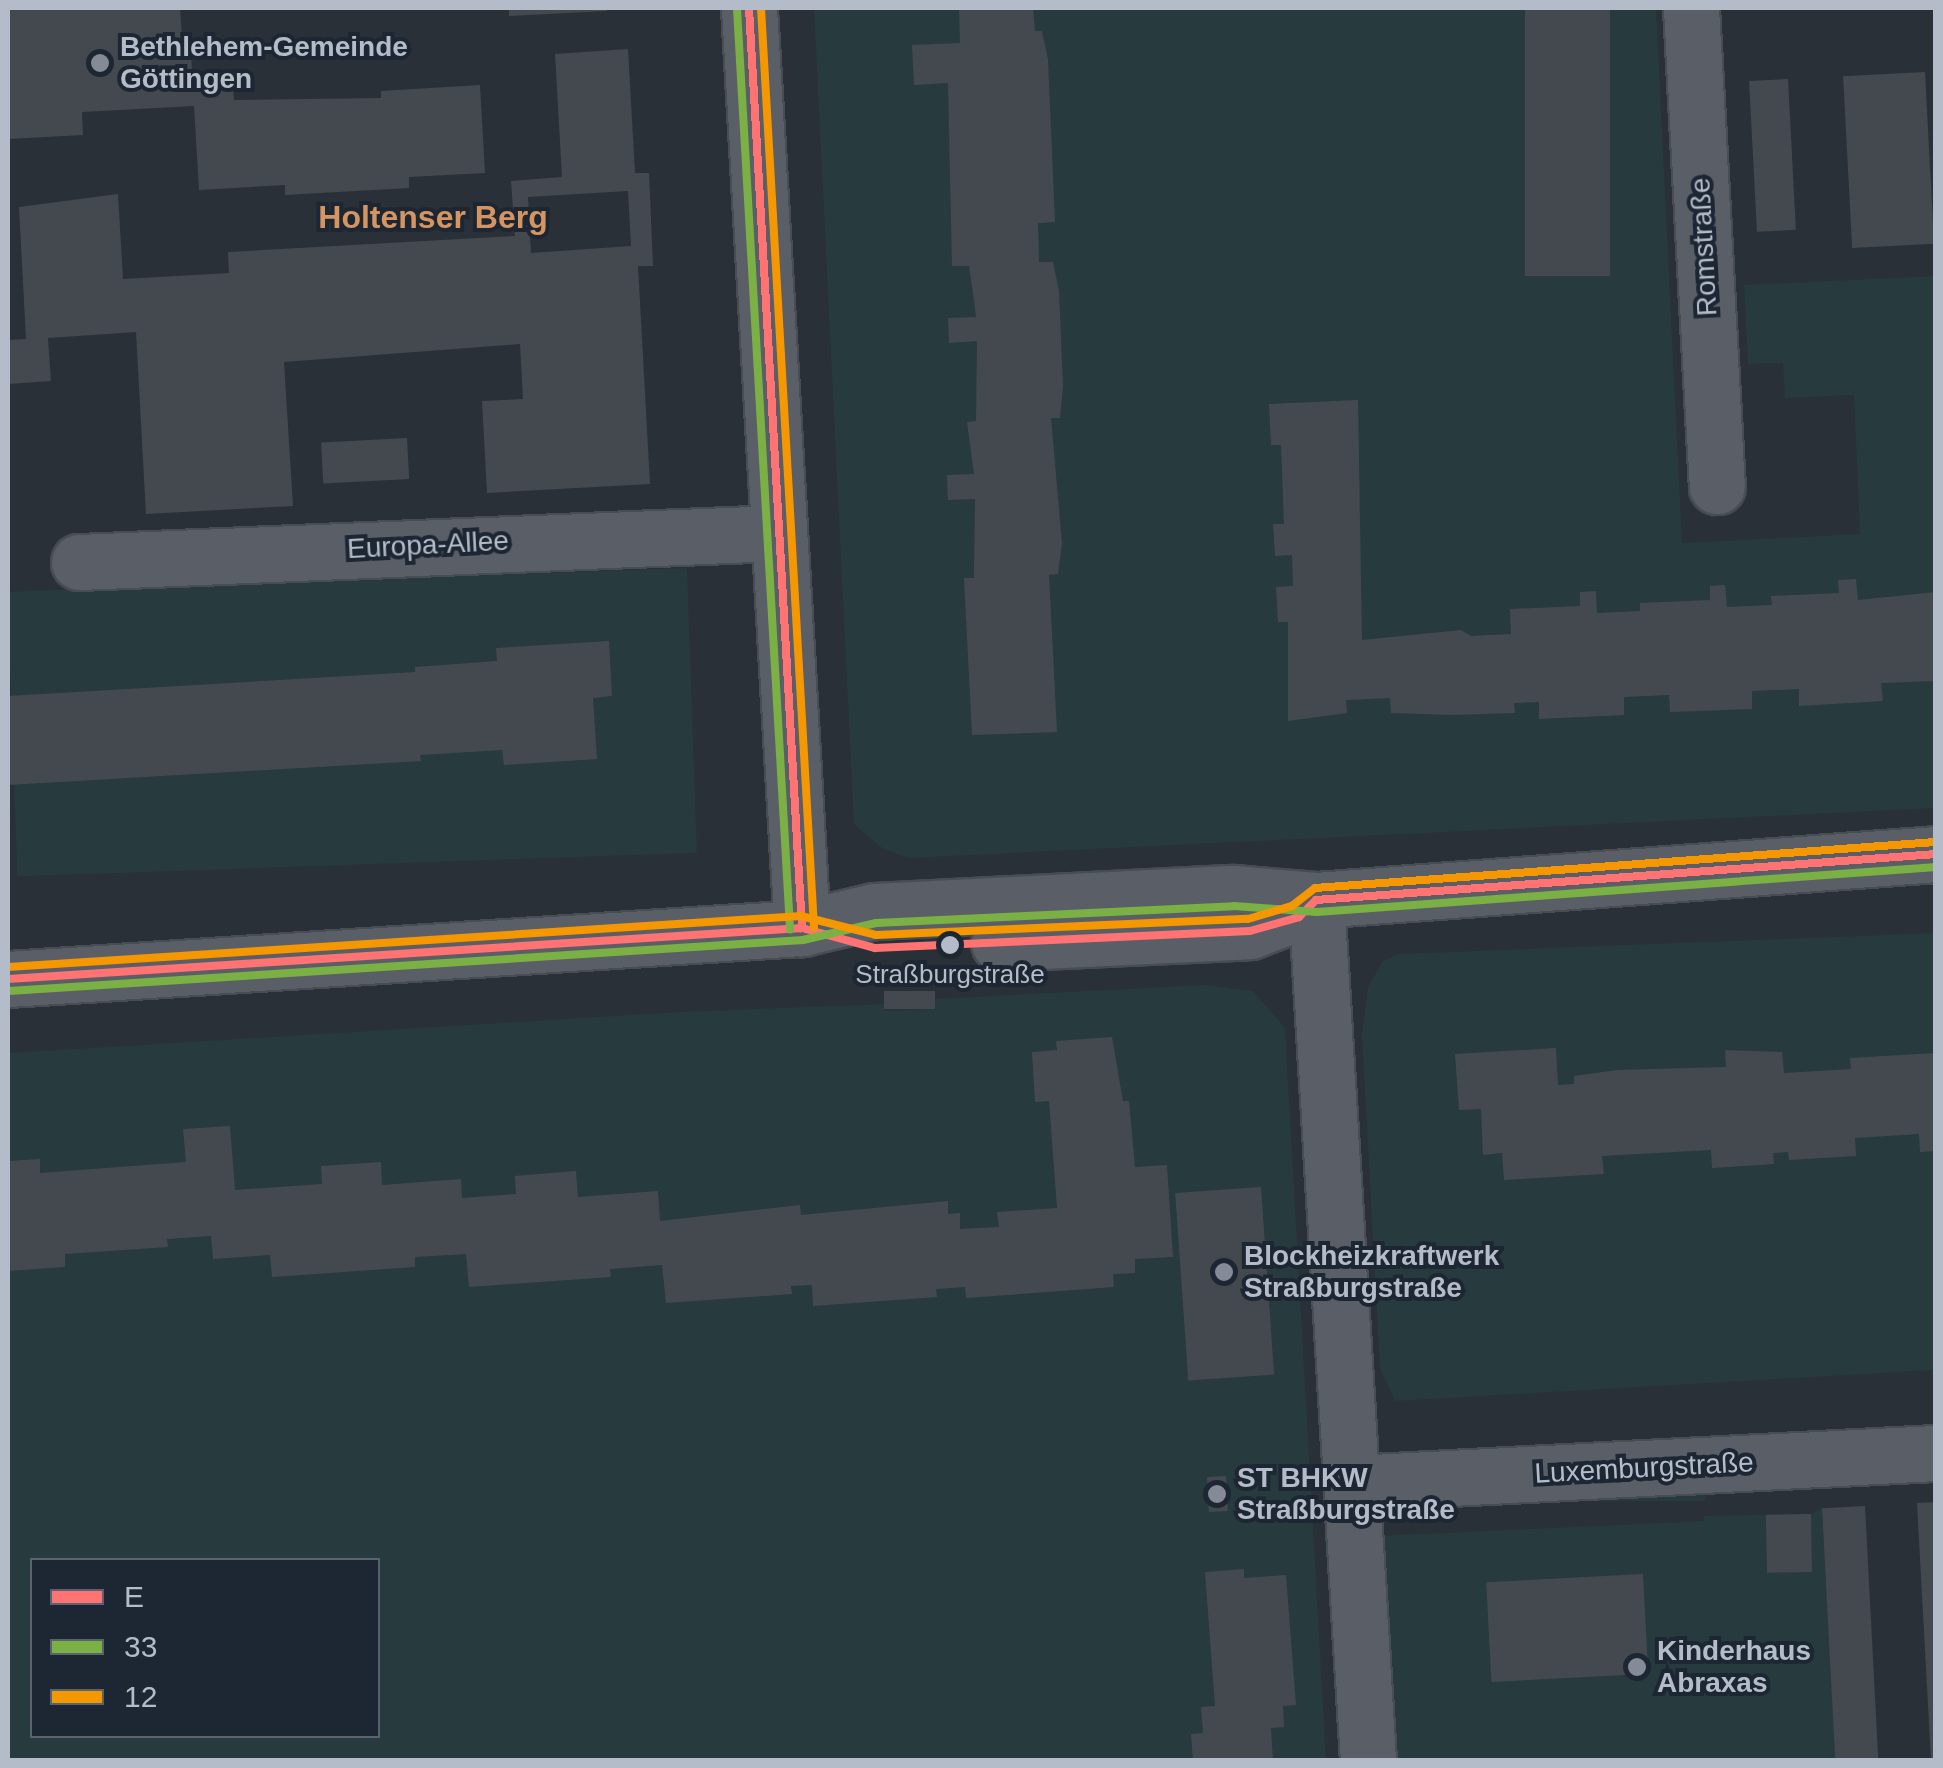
<!DOCTYPE html>
<html>
<head>
<meta charset="utf-8">
<style>
	body { margin:0 }
	#map { position:relative; width:1943px; height:1768px; overflow:hidden; background:#2a3038; font-family:Arial,sans-serif }
	div>[style] { position:absolute }
	.green>* { inset:0; background:#273a3e; transform-origin:0 0 }
	.building>* { inset:0; background:#444950; transform-origin:0 0 }
	.roads { filter:drop-shadow(2px 0 #484c53) drop-shadow(-2px 0 #484c53) drop-shadow(0 2px #484c53) drop-shadow(0 -2px #484c53) }
	.minor>* { height:55px; margin:-27.5px; padding:0 27.5px; transform-origin:27.5px; border-radius:27.5px; background:#5a5e66 }
	.bus-1>* { height:8px; margin:-4px; padding:0 4px; transform-origin:4px; border-radius:4px; background:#ff7373 }
	.bus-2>* { height:8px; margin:-4px; padding:0 4px; transform-origin:4px; border-radius:4px; background:#7bb044 }
	.bus-3>* { height:8px; margin:-4px; padding:0 4px; transform-origin:4px; border-radius:4px; background:#f49700 }
	.dots>* { width:28px; height:28px; translate:-50% -50%; box-sizing:border-box; border:5px solid #1d2633; border-radius:50% }
	span { translate:-50% -50%; white-space:nowrap; text-align:center; line-height:1.15; -webkit-text-stroke:8px #1d2633; paint-order:stroke }
	.bus-label { font-size:26px; color:#b4bcc9 }
	.poi-label { font-size:28px; color:#b4bcc9; font-weight:700 }
	.left { translate:0 -50%; text-align:left }
	.street-label { font-size:28px; color:#b4bcc9 }
	.quarter-label { font-size:32px; color:#d59563; font-weight:700 }
	.frame { position:absolute; inset:0; border:10px solid #b4bcc9; pointer-events:none }
	.legend { position:absolute; left:30px; top:1558px; width:350px; height:180px; box-sizing:border-box; background:#1d2633; border:2px solid #59626f; margin:0; padding:12px 18px; list-style:none; font-size:30px; color:#b4bcc9 }
	.legend li { display:flex; align-items:center; gap:20px; height:50px }
	.legend b { width:50px; border:2px solid #59626f }
</style>
</head>
<body>
<div id="map">
	<div class="green">
		<i style="clip-path:polygon(814px 8px,1656px 8px,1682px 543px,1860px 534px,1854px 395px,1785px 398px,1783px 363px,1748px 364px,1744px 285px,1935px 276px,1935px 808px,909px 858px,882px 848px,854px 824px)"></i>
		<i style="left:687px;top:568px;width:285px;height:680px;rotate:88deg"></i>
		<i style="clip-path:polygon(1935px 933px,1935px 1370px,1395px 1401px,1380px 1368px,1362px 1035px,1368px 987px,1383px 961px,1398px 954px)"></i>
		<i style="clip-path:polygon(evenodd,1204px 985px,1253px 991px,1285px 1028px,1326px 1760px,8px 1760px,8px 1053px,681px 1012px,884px 1004px,885px 1011px,934px 1009px,934px 999px,1204px 985px,32px 1560px,378px 1560px,378px 1736px,32px 1736px,32px 1560px)"></i>
		<i style="left:1705px;top:1487px;width:14px;height:312px;rotate:90deg"></i>
		<i style="clip-path:polygon(1822px 1508px,1836px 1760px,1390px 1760px,1377px 1536px,1704px 1521px,1704px 1516px,1811px 1514px)"></i>
	</div>
	<div class="building">
		<i style="clip-path:polygon(8px 8px,180px 8px,182px 37px,190px 36px,193px 89px,233px 87px,234px 100px,381px 98px,381px 91px,480px 85px,485px 173px,409px 177px,409px 188px,285px 195px,285px 185px,199px 190px,194px 106px,82px 112px,83px 135px,8px 139px)"></i>
		<i style="clip-path:polygon(509px 8px,607px 8px,607px 11px,509px 16px)"></i>
		<i style="clip-path:polygon(959px 8px,1033px 8px,1035px 31px,1042px 31px,1048px 60px,1055px 222px,1038px 223px,1039px 262px,1053px 262px,1059px 291px,1063px 387px,1060px 418px,1051px 418px,1062px 543px,1058px 574px,1049px 575px,1057px 732px,972px 735px,964px 578px,974px 578px,975px 499px,948px 500px,947px 475px,974px 474px,967px 422px,976px 421px,977px 341px,949px 343px,948px 318px,976px 317px,974px 300px,969px 266px,952px 266px,948px 83px,914px 85px,912px 45px,960px 43px)"></i>
		<i style="left:1525px;top:8px;width:85px;height:268px"></i>
		<i style="clip-path:polygon(evenodd,628px 49px,635px 173px,649px 173px,653px 266px,638px 266px,650px 484px,487px 493px,482px 401px,523px 399px,520px 344px,284px 362px,293px 506px,146px 514px,136px 332px,48px 338px,51px 381px,8px 384px,8px 340px,26px 339px,19px 207px,118px 194px,123px 279px,229px 273px,228px 252px,515px 236px,511px 181px,562px 177px,555px 54px,628px 49px,628px 191px,631px 246px,531px 253px,528px 197px,628px 191px)"></i>
		<i style="left:1925px;top:72px;width:172px;height:82px;rotate:87deg"></i>
		<i style="left:1788px;top:79px;width:151px;height:39px;rotate:87deg"></i>
		<i style="clip-path:polygon(1358px 400px,1362px 640px,1461px 630px,1471px 636px,1511px 634px,1510px 609px,1580px 606px,1580px 592px,1596px 591px,1597px 613px,1640px 611px,1640px 603px,1710px 600px,1710px 586px,1725px 585px,1727px 607px,1772px 605px,1771px 596px,1839px 593px,1838px 580px,1856px 579px,1858px 600px,1936px 592px,1936px 681px,1881px 683px,1883px 701px,1799px 706px,1799px 689px,1752px 691px,1752px 709px,1670px 712px,1669px 695px,1624px 697px,1624px 715px,1539px 719px,1539px 702px,1514px 703px,1515px 713px,1452px 715px,1391px 713px,1390px 698px,1346px 700px,1347px 713px,1288px 721px,1288px 622px,1278px 622px,1276px 587px,1293px 586px,1292px 555px,1275px 556px,1273px 524px,1284px 524px,1281px 445px,1271px 445px,1269px 404px)"></i>
		<i style="left:407px;top:438px;width:41px;height:86px;rotate:87deg"></i>
		<i style="clip-path:polygon(609px 641px,612px 696px,593px 698px,597px 759px,504px 765px,502px 750px,420px 755px,421px 761px,8px 785px,8px 696px,415px 672px,415px 667px,497px 661px,496px 648px)"></i>
		<i style="left:935px;top:991px;width:18px;height:51px;rotate:90deg"></i>
		<i style="clip-path:polygon(1112px 1037px,1123px 1101px,1129px 1101px,1135px 1167px,1167px 1165px,1173px 1257px,1135px 1259px,1135px 1273px,1113px 1274px,1114px 1287px,966px 1298px,965px 1287px,936px 1289px,937px 1297px,813px 1306px,812px 1285px,791px 1286px,792px 1294px,666px 1303px,662px 1265px,610px 1269px,611px 1277px,469px 1287px,466px 1254px,415px 1257px,415px 1267px,272px 1277px,270px 1255px,213px 1259px,211px 1236px,167px 1239px,168px 1247px,65px 1254px,65px 1267px,8px 1271px,8px 1161px,40px 1159px,40px 1173px,186px 1162px,183px 1129px,230px 1126px,235px 1190px,322px 1184px,321px 1166px,381px 1162px,382px 1185px,461px 1179px,462px 1198px,516px 1194px,515px 1176px,576px 1171px,578px 1197px,658px 1191px,660px 1221px,800px 1205px,801px 1215px,948px 1201px,948px 1214px,960px 1213px,960px 1229px,999px 1227px,997px 1212px,1057px 1208px,1049px 1101px,1035px 1102px,1032px 1052px,1057px 1050px,1056px 1041px)"></i>
		<i style="clip-path:polygon(1556px 1048px,1558px 1085px,1574px 1084px,1574px 1076px,1617px 1070px,1726px 1067px,1725px 1050px,1782px 1052px,1784px 1073px,1851px 1069px,1850px 1058px,1936px 1053px,1936px 1151px,1920px 1152px,1919px 1134px,1855px 1138px,1856px 1156px,1789px 1160px,1788px 1152px,1773px 1153px,1774px 1164px,1712px 1168px,1711px 1150px,1602px 1156px,1604px 1174px,1504px 1180px,1502px 1153px,1483px 1155px,1481px 1109px,1459px 1110px,1455px 1054px)"></i>
		<i style="left:1261px;top:1187px;width:188px;height:86px;rotate:86deg"></i>
		<i style="left:1226px;top:1476px;width:35px;height:19px;rotate:87deg"></i>
		<i style="clip-path:polygon(1936px 1502px,1936px 1760px,1931px 1760px,1917px 1503px)"></i>
		<i style="left:1865px;top:1506px;width:254px;height:43px;rotate:87deg"></i>
		<i style="left:1811px;top:1514px;width:58px;height:45px;rotate:89deg"></i>
		<i style="clip-path:polygon(1244px 1569px,1244px 1578px,1286px 1575px,1296px 1705px,1283px 1706px,1284px 1727px,1271px 1728px,1273px 1760px,1193px 1760px,1191px 1734px,1203px 1733px,1201px 1707px,1215px 1706px,1205px 1572px)"></i>
		<i style="left:1643px;top:1574px;width:100px;height:157px;rotate:87deg"></i>
	</div>
	<div class="roads">
		<div class="minor">
			<i style="left:749px;top:8px;width:922px;rotate:86.7deg"></i>
			<i style="left:1691px;top:8px;width:479px;rotate:86.9deg"></i>
			<i style="left:79px;top:562px;width:699px;rotate:-2.38deg"></i>
			<i style="left:1316px;top:900px;width:862px;rotate:86.54deg"></i>
			<i style="left:999px;top:943px;width:251px;rotate:-2.7deg"></i>
			<i style="left:1250px;top:931px;width:61px;rotate:-21.1deg"></i>
			<i style="left:8px;top:979px;width:796px;rotate:-3.68deg"></i>
			<i style="left:802px;top:928px;width:74px;rotate:-13.3deg"></i>
			<i style="left:874px;top:911px;width:360px;rotate:-2.9deg"></i>
			<i style="left:1234px;top:893px;width:82px;rotate:4.9deg"></i>
			<i style="left:1316px;top:900px;width:622px;rotate:-4.24deg"></i>
			<i style="left:1353px;top:1483px;width:584px;rotate:-2.95deg"></i>
		</div>
	</div>
	<div class="bus-1">
		<i style="left:749px;top:8px;width:922px;rotate:86.7deg"></i>
		<i style="left:8px;top:979px;width:796px;rotate:-3.68deg"></i>
		<i style="left:802px;top:928px;width:76px;rotate:15.3deg"></i>
		<i style="left:875px;top:948px;width:375px;rotate:-2.6deg"></i>
		<i style="left:1250px;top:931px;width:51px;rotate:-15.9deg"></i>
		<i style="left:1299px;top:917px;width:24px;rotate:-45deg"></i>
		<i style="left:1316px;top:900px;width:622px;rotate:-4.24deg"></i>
	</div>
	<div class="bus-2">
		<i style="left:737px;top:9px;width:922px;rotate:86.7deg"></i>
		<i style="left:9px;top:991px;width:796px;rotate:-3.68deg"></i>
		<i style="left:803px;top:940px;width:75px;rotate:-13.1deg"></i>
		<i style="left:876px;top:923px;width:358px;rotate:-2.7deg"></i>
		<i style="left:1234px;top:906px;width:83px;rotate:4.1deg"></i>
		<i style="left:1317px;top:912px;width:621px;rotate:-4.16deg"></i>
	</div>
	<div class="bus-3">
		<i style="left:761px;top:8px;width:921px;rotate:86.7deg"></i>
		<i style="left:8px;top:967px;width:795px;rotate:-3.68deg"></i>
		<i style="left:801px;top:916px;width:77px;rotate:14.2deg"></i>
		<i style="left:876px;top:935px;width:372px;rotate:-2.5deg"></i>
		<i style="left:1248px;top:919px;width:46px;rotate:-16.5deg"></i>
		<i style="left:1292px;top:906px;width:29px;rotate:-38deg"></i>
		<i style="left:1315px;top:888px;width:622px;rotate:-4.24deg"></i>
	</div>
	<div class="dots">
		<i style="left:100px;top:63px;background:#848b96"></i>
		<i style="left:950px;top:945px;background:#b4bcc9"></i>
		<i style="left:1224px;top:1272px;background:#848b96"></i>
		<i style="left:1217px;top:1494px;background:#848b96"></i>
		<i style="left:1637px;top:1667px;background:#848b96"></i>
	</div>
	<div class="bus-label">
		<span style="left:950px;top:975px">Straßburgstraße</span>
	</div>
	<div class="poi-label">
		<span class="left" style="left:120px;top:63px">Bethlehem-Gemeinde<br>Göttingen</span>
		<span class="left" style="left:1244px;top:1272px">Blockheizkraftwerk<br>Straßburgstraße</span>
		<span class="left" style="left:1237px;top:1494px">ST BHKW<br>Straßburgstraße</span>
		<span class="left" style="left:1657px;top:1667px">Kinderhaus<br>Abraxas</span>
	</div>
	<div class="street-label">
		<span style="left:1704px;top:247px;rotate:-93deg">Romstraße</span>
		<span style="left:428px;top:545px;rotate:-3deg">Europa-Allee</span>
		<span style="left:1644px;top:1468px;rotate:-3deg">Luxemburgstraße</span>
	</div>
	<div class="quarter-label">
		<span style="left:433px;top:217px">Holtenser Berg</span>
	</div>
	<div class="frame"></div>
	<ul class="legend">
	<li><b style="height:12px;background:#ff7373"></b>E</li>
	<li><b style="height:12px;background:#7bb044"></b>33</li>
	<li><b style="height:12px;background:#f49700"></b>12</li>
	</ul>
</div>
</body>
</html>
